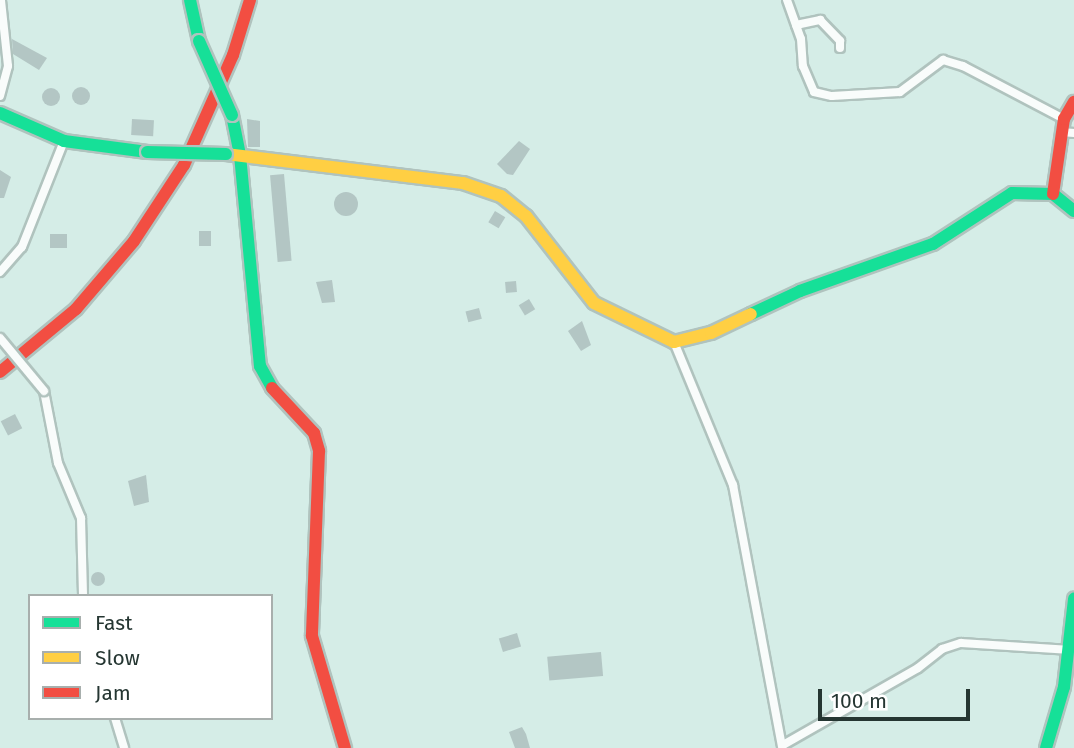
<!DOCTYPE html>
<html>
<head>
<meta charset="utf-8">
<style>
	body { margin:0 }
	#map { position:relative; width:1074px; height:748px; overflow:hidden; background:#d5ede7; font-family:"Fira Sans",sans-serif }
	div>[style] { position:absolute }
	.building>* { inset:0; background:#b3c6c4; transform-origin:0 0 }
	.round { border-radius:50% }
	.roads { filter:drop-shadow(2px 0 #b0c3be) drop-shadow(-2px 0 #b0c3be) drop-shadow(0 2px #b0c3be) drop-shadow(0 -2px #b0c3be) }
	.street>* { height:8px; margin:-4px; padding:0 4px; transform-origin:4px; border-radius:4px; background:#f9fcfb }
	.fast>* { height:12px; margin:-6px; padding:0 6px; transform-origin:6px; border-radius:6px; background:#16e098 }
	.slow>* { height:12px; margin:-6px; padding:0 6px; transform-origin:6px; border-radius:6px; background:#ffcf43 }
	.jam>* { height:12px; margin:-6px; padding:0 6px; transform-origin:6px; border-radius:6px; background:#f24e42 }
	.bridges { filter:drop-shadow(2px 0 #b0c3be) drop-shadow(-2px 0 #b0c3be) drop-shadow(0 2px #b0c3be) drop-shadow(0 -2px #b0c3be) }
	.street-bridge>* { height:8px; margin:-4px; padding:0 4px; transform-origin:4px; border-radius:4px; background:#f9fcfb }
	.fast-bridge>* { height:12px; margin:-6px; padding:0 6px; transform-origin:6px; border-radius:6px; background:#16e098 }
	span { translate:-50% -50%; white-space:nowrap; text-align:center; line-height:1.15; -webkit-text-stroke:7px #fff; paint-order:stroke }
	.legend { position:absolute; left:28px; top:594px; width:245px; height:126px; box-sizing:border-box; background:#fff; border:2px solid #a8afad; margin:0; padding:9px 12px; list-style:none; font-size:21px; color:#253632 }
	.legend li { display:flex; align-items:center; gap:14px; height:35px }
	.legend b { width:35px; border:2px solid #a8afad }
	.scale { position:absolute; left:818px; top:689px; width:152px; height:32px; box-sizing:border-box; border:4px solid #253632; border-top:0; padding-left:9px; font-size:21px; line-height:24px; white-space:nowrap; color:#253632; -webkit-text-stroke:5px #fff; paint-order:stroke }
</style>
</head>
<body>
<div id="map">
	<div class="building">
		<i style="clip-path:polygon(12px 39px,47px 58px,39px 70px,13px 54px)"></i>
		<i class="round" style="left:72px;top:87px;width:18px;height:18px"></i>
		<i class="round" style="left:42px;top:88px;width:18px;height:18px"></i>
		<i style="left:132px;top:119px;width:22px;height:16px;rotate:3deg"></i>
		<i style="clip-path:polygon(247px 119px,260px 121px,260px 147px,248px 147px)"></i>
		<i style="clip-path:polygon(519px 141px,530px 149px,513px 175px,507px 174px,497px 164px)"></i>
		<i style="clip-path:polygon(0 170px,11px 177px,4px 198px,0 198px)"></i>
		<i style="left:284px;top:174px;width:87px;height:14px;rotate:85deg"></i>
		<i class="round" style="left:334px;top:192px;width:24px;height:24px"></i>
		<i style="left:495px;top:211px;width:12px;height:13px;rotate:31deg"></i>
		<i style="left:211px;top:231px;width:15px;height:12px;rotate:90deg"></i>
		<i style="left:50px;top:234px;width:17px;height:14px"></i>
		<i style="clip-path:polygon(332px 280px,335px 302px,322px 303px,316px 282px)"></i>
		<i style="left:516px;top:281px;width:11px;height:11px;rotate:85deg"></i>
		<i style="left:529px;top:299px;width:12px;height:12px;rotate:59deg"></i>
		<i style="left:479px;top:308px;width:11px;height:14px;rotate:75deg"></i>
		<i style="clip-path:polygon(582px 321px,591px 345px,581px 351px,568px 331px)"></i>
		<i style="left:15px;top:414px;width:16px;height:16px;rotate:63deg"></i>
		<i style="clip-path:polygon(146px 475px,149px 502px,134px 506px,128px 481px)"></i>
		<i class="round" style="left:91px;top:572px;width:14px;height:14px"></i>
		<i style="left:517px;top:633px;width:14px;height:19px;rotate:73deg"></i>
		<i style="left:601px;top:652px;width:24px;height:54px;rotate:85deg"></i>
		<i style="clip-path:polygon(522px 727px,526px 734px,530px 748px,515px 748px,509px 732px)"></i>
	</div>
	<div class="roads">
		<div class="street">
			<i style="left:787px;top:0;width:41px;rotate:70.3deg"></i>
			<i style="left:801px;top:39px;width:27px;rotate:86deg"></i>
			<i style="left:803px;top:66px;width:28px;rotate:67deg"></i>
			<i style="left:814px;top:92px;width:18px;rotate:13deg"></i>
			<i style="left:832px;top:96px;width:68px;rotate:-3.4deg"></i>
			<i style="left:900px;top:92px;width:54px;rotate:-36.7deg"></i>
			<i style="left:943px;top:60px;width:21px;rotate:17deg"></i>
			<i style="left:963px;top:66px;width:114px;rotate:27.7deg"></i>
			<i style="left:796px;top:25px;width:25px;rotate:-12deg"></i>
			<i style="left:820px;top:20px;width:29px;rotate:46deg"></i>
			<i style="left:840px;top:41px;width:7px;rotate:90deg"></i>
			<i style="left:0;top:96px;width:31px;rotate:-75deg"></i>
			<i style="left:8px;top:66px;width:66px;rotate:-96.1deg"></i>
			<i style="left:1061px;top:132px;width:13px;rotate:4deg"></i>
			<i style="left:0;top:272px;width:33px;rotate:-49deg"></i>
			<i style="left:22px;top:247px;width:114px;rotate:-68.4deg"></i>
			<i style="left:674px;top:342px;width:155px;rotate:67.6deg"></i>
			<i style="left:733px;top:485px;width:268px;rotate:79.4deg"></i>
			<i style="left:44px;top:391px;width:73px;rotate:79deg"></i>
			<i style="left:58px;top:463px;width:60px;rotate:67.3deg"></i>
			<i style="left:81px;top:518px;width:78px;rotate:88.5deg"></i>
			<i style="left:115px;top:718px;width:31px;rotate:73deg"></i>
			<i style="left:783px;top:745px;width:155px;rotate:-29.7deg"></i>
			<i style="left:918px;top:668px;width:31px;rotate:-38deg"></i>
			<i style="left:942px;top:649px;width:20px;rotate:-18deg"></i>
			<i style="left:961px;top:643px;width:110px;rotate:3.6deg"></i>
		</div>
		<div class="fast">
			<i style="left:190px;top:0;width:42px;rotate:77.6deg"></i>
			<i style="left:0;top:113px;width:70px;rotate:23.6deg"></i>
			<i style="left:64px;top:141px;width:84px;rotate:7.5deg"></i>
			<i style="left:232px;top:115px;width:41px;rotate:78.7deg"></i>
			<i style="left:240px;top:155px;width:212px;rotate:84.6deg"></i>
			<i style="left:260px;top:366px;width:25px;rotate:61deg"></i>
			<i style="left:751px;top:314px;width:54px;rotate:-25.1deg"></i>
			<i style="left:800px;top:291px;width:141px;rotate:-19.5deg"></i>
			<i style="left:933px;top:244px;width:94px;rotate:-32.8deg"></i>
			<i style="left:1012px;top:193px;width:41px;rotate:1.4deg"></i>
			<i style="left:1053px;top:194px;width:27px;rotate:39deg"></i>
			<i style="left:1046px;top:748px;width:64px;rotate:-73.6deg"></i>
			<i style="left:1064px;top:687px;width:89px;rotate:-83.5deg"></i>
		</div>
		<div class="slow">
			<i style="left:226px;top:154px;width:239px;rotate:7deg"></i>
			<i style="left:463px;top:183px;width:40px;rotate:18.9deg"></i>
			<i style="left:501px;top:196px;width:32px;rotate:39deg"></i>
			<i style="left:526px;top:216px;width:110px;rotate:52deg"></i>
			<i style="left:594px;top:303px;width:89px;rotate:26deg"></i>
			<i style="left:674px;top:342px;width:38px;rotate:-14deg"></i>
			<i style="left:711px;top:333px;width:44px;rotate:-25.4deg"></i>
		</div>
		<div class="jam">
			<i style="left:1053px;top:194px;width:76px;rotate:-81.7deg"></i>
			<i style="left:1064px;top:119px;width:20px;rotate:-60deg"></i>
			<i style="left:0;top:372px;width:99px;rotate:-39.7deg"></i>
			<i style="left:76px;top:309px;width:89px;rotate:-49.5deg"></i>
			<i style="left:134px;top:241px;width:91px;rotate:-56.7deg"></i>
			<i style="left:184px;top:165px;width:120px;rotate:-66deg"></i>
			<i style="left:233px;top:55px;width:58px;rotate:-72.8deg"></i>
			<i style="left:272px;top:388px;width:62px;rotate:47deg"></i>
			<i style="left:314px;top:433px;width:19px;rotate:74deg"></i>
			<i style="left:319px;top:451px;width:185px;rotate:92.2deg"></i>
			<i style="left:312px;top:636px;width:117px;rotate:73.6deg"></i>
		</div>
	</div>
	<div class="bridges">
		<div class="street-bridge">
			<i style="left:0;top:338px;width:69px;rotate:50.3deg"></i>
		</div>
		<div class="fast-bridge">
			<i style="left:199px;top:41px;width:81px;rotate:66deg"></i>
			<i style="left:147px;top:152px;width:79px;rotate:1.5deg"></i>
		</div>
	</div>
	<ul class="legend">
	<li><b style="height:9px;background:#16e098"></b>Fast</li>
	<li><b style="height:9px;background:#ffcf43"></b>Slow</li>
	<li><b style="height:9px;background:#f24e42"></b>Jam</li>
	</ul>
	<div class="scale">100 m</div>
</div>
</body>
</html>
